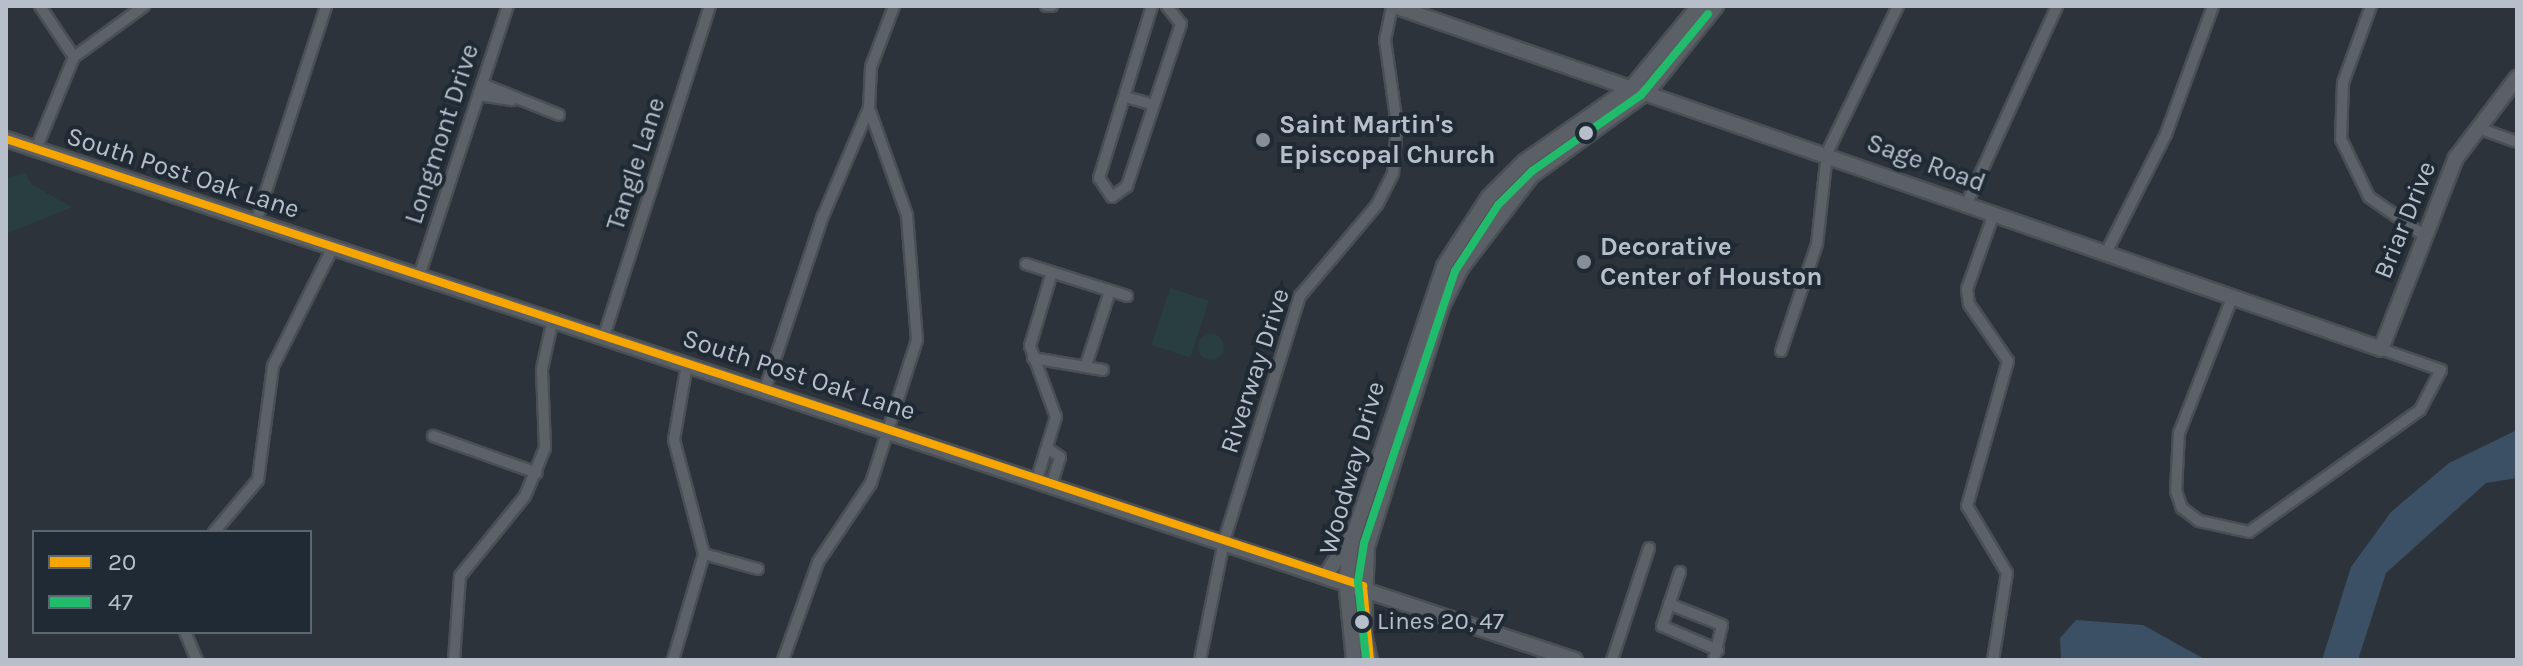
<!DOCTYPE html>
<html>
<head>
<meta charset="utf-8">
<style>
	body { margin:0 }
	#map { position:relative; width:2523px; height:666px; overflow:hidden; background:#2c333a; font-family:Karla,sans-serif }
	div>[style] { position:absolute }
	.green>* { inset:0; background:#293e40; transform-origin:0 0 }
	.round { border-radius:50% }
	.water>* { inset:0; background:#3b5064 }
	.roads { filter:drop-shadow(2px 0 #4a4f54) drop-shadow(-2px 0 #4a4f54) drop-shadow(0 2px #4a4f54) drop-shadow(0 -2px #4a4f54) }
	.street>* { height:10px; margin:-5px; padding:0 5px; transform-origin:5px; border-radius:5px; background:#5c6268 }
	.secondary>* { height:14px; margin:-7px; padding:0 7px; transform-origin:7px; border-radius:7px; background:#5b6066 }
	.bus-1>* { height:8px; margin:-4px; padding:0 4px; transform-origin:4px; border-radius:4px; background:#f7a600 }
	.bus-2>* { height:8px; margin:-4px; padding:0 4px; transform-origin:4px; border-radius:4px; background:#20bc6c }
	.dots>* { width:22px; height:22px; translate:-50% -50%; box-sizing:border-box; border:4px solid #1f2a35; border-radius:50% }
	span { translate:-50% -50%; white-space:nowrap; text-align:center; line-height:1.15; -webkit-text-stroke:8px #1f2a35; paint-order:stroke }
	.bus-label { font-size:24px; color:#b7c0ca }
	.left { translate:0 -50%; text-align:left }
	.poi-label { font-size:26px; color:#b7c0ca; font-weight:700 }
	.street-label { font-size:26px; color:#b7c0ca }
	.frame { position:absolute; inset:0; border:8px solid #b7c0ca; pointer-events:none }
	.legend { position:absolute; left:32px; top:530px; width:280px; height:104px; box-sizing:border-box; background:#1f2a35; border:2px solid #5c6671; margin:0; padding:10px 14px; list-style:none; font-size:24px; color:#b7c0ca }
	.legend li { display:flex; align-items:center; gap:16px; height:40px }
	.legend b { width:40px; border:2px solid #5c6671 }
</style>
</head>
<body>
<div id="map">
	<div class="green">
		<i style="clip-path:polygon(25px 173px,32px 185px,72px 207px,6px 234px,6px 178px)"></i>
		<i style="left:1170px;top:288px;width:41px;height:60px;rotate:18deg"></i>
		<i class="round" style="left:1198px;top:334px;width:26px;height:26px"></i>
	</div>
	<div class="water">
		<i style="clip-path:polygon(2517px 430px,2517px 478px,2486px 483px,2386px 573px,2358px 660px,2322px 660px,2351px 567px,2391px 512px,2449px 463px)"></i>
		<i style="clip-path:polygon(2076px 620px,2143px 625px,2206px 660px,2061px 660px,2060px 638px)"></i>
	</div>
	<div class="roads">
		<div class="street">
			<i style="left:40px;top:6px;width:61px;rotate:56.3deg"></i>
			<i style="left:1046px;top:6px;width:6px"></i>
			<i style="left:1152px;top:6px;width:180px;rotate:107.1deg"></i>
			<i style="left:1099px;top:178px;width:23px;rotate:56deg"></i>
			<i style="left:1112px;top:197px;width:19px;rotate:-36deg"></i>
			<i style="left:1127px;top:186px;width:171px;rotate:-71.6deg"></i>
			<i style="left:1181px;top:24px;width:23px;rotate:-128deg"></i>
			<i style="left:2371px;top:6px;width:82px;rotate:110deg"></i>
			<i style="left:2343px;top:83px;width:56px;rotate:92deg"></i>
			<i style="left:2341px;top:139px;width:64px;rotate:64.2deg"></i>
			<i style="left:2369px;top:197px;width:65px;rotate:34.9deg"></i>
			<i style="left:482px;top:84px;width:83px;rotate:21.9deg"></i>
			<i style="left:479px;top:95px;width:33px;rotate:9deg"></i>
			<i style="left:1126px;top:97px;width:29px;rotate:16deg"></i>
			<i style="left:2478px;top:128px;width:41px;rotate:19.7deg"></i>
			<i style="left:36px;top:149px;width:100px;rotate:-67.6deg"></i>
			<i style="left:74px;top:57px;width:87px;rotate:-36.1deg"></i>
			<i style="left:1967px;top:203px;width:217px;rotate:-65.4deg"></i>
			<i style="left:256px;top:222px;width:227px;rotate:-72deg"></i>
			<i style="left:2106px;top:253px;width:133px;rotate:-63.2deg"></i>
			<i style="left:2166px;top:134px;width:136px;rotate:-69.8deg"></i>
			<i style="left:1026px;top:264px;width:106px;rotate:17.6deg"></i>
			<i style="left:419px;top:276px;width:284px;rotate:-71.8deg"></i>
			<i style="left:2232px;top:298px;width:145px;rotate:111.4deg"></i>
			<i style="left:2179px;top:433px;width:58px;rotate:93deg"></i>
			<i style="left:2176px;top:491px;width:18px;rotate:71deg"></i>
			<i style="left:2182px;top:508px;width:21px;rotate:37deg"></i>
			<i style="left:2199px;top:521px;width:51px;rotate:12.4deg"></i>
			<i style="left:2249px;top:532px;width:210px;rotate:-35.5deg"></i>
			<i style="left:2420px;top:410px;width:45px;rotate:-62.3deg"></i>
			<i style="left:2441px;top:370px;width:64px;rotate:-160.7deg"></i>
			<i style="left:604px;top:336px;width:347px;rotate:-72.2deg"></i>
			<i style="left:1781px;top:351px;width:113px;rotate:-71.4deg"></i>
			<i style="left:1817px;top:244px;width:92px;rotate:-83.7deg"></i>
			<i style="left:1827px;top:153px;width:163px;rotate:-64.2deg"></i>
			<i style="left:1033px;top:358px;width:71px;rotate:9.7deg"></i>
			<i style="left:1086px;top:365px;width:78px;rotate:-72deg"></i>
			<i style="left:765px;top:389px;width:182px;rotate:-71.5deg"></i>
			<i style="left:823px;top:216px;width:117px;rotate:-66.9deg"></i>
			<i style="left:433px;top:436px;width:110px;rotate:19.6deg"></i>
			<i style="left:1047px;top:448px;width:16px;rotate:35deg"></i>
			<i style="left:1060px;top:457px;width:28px;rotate:107deg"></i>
			<i style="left:1037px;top:479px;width:65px;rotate:-73deg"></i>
			<i style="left:1056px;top:417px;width:76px;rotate:-110.1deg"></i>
			<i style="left:1030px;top:346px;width:77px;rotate:-73.4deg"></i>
			<i style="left:214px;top:532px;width:68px;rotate:-49.8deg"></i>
			<i style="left:258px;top:480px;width:115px;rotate:-82.5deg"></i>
			<i style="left:273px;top:366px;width:133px;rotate:-63.2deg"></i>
			<i style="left:704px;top:554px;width:56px;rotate:15.5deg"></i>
			<i style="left:1680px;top:572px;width:57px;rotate:108.4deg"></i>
			<i style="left:1662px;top:626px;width:61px;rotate:23.2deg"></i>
			<i style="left:1669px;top:604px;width:57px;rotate:21.6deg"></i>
			<i style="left:1722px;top:625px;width:36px;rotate:103deg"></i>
			<i style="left:185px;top:632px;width:30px;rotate:67deg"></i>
			<i style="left:454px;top:660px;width:84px;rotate:-85.9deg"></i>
			<i style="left:460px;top:576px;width:103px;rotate:-50.9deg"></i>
			<i style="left:525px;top:496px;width:52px;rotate:-67.4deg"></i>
			<i style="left:545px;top:448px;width:79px;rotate:-92.2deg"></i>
			<i style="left:542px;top:369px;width:51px;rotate:-77.6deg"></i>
			<i style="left:673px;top:660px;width:110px;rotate:-73.7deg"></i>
			<i style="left:704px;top:554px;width:118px;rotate:-104.7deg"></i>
			<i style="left:674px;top:440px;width:77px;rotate:-80.3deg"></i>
			<i style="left:783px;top:660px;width:104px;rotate:-70.3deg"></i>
			<i style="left:818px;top:562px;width:95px;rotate:-56.1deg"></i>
			<i style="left:871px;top:483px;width:150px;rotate:-72.2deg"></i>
			<i style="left:917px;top:340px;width:125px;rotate:-94.6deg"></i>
			<i style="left:907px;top:215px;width:114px;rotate:-109.6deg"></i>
			<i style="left:869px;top:108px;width:41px;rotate:-87.2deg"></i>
			<i style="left:871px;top:67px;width:65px;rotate:-69.3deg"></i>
			<i style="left:1200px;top:660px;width:121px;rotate:-78.6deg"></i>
			<i style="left:1224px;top:541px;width:257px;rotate:-72.8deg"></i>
			<i style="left:1300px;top:296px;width:119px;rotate:-49.8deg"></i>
			<i style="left:1377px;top:205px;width:36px;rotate:-63deg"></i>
			<i style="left:1393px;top:173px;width:48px;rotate:-85.2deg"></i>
			<i style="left:1397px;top:125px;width:86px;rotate:-98deg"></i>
			<i style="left:1385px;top:40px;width:35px;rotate:-78deg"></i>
			<i style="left:1612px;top:660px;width:118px;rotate:-71.7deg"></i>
			<i style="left:1993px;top:660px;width:88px;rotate:-80.9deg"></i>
			<i style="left:2007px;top:573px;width:78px;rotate:-120.8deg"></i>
			<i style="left:1967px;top:506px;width:151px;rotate:-74.2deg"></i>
			<i style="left:2008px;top:361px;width:69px;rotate:-124.4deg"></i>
			<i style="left:1969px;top:304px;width:15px;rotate:-98deg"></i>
			<i style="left:1967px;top:289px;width:81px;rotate:-70.4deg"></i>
		</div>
		<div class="secondary">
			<i style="left:1394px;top:6px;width:1045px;rotate:19.16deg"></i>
			<i style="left:2381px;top:349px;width:205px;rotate:-68.6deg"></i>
			<i style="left:2456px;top:158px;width:101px;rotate:-52.7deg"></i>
			<i style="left:6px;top:139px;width:1653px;rotate:18.37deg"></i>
			<i style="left:1327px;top:574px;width:43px;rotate:-57.4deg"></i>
			<i style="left:1354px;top:660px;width:79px;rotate:-95.8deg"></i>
			<i style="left:1346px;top:581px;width:41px;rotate:-81.7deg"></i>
			<i style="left:1352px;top:540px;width:289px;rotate:-71.4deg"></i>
			<i style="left:1444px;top:266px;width:82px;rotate:-56.9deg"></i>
			<i style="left:1489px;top:197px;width:49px;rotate:-45deg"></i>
			<i style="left:1524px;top:162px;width:133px;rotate:-34.9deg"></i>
			<i style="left:1633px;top:86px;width:104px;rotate:-50.5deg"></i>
			<i style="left:1370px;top:660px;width:28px;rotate:-103deg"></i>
			<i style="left:1364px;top:633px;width:86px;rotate:-88deg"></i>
			<i style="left:1367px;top:547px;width:252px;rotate:-72.7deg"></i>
			<i style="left:1442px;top:306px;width:42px;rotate:-63.4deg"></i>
			<i style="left:1461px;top:268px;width:116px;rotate:-52.7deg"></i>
			<i style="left:1531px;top:176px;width:145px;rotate:-36deg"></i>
			<i style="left:1648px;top:91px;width:109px;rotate:-51.3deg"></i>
		</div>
	</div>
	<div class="bus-1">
		<i style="left:6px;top:139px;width:1429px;rotate:18.23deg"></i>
		<i style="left:1363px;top:586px;width:74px;rotate:84.6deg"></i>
	</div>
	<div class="bus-2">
		<i style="left:1366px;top:659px;width:78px;rotate:-95.9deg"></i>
		<i style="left:1358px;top:581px;width:38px;rotate:-81deg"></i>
		<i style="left:1364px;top:543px;width:287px;rotate:-71.5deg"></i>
		<i style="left:1455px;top:271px;width:79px;rotate:-56.9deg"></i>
		<i style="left:1498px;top:205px;width:48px;rotate:-45deg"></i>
		<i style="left:1532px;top:171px;width:133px;rotate:-34.9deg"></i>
		<i style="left:1641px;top:95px;width:105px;rotate:-50.4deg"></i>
	</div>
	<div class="dots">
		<i style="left:1586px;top:133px;background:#b7c0ca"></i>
		<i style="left:1263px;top:140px;background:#868f98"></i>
		<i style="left:1584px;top:262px;background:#868f98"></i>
		<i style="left:1362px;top:622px;background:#b7c0ca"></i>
	</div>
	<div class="bus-label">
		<span class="left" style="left:1377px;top:622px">Lines 20, 47</span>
	</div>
	<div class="poi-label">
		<span class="left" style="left:1279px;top:140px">Saint Martin's<br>Episcopal Church</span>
		<span class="left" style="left:1600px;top:262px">Decorative<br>Center of Houston</span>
	</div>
	<div class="street-label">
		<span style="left:442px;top:134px;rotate:-72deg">Longmont Drive</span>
		<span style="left:1926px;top:163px;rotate:20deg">Sage Road</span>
		<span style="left:636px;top:164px;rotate:-72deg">Tangle Lane</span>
		<span style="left:183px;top:173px;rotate:18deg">South Post Oak Lane</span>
		<span style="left:2405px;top:220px;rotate:-68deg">Briar Drive</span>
		<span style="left:1255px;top:371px;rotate:-72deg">Riverway Drive</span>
		<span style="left:799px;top:375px;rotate:18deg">South Post Oak Lane</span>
		<span style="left:1352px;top:468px;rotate:-74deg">Woodway Drive</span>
	</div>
	<div class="frame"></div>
	<ul class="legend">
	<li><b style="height:10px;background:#f7a600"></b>20</li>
	<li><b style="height:10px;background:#20bc6c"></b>47</li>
	</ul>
</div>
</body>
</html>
